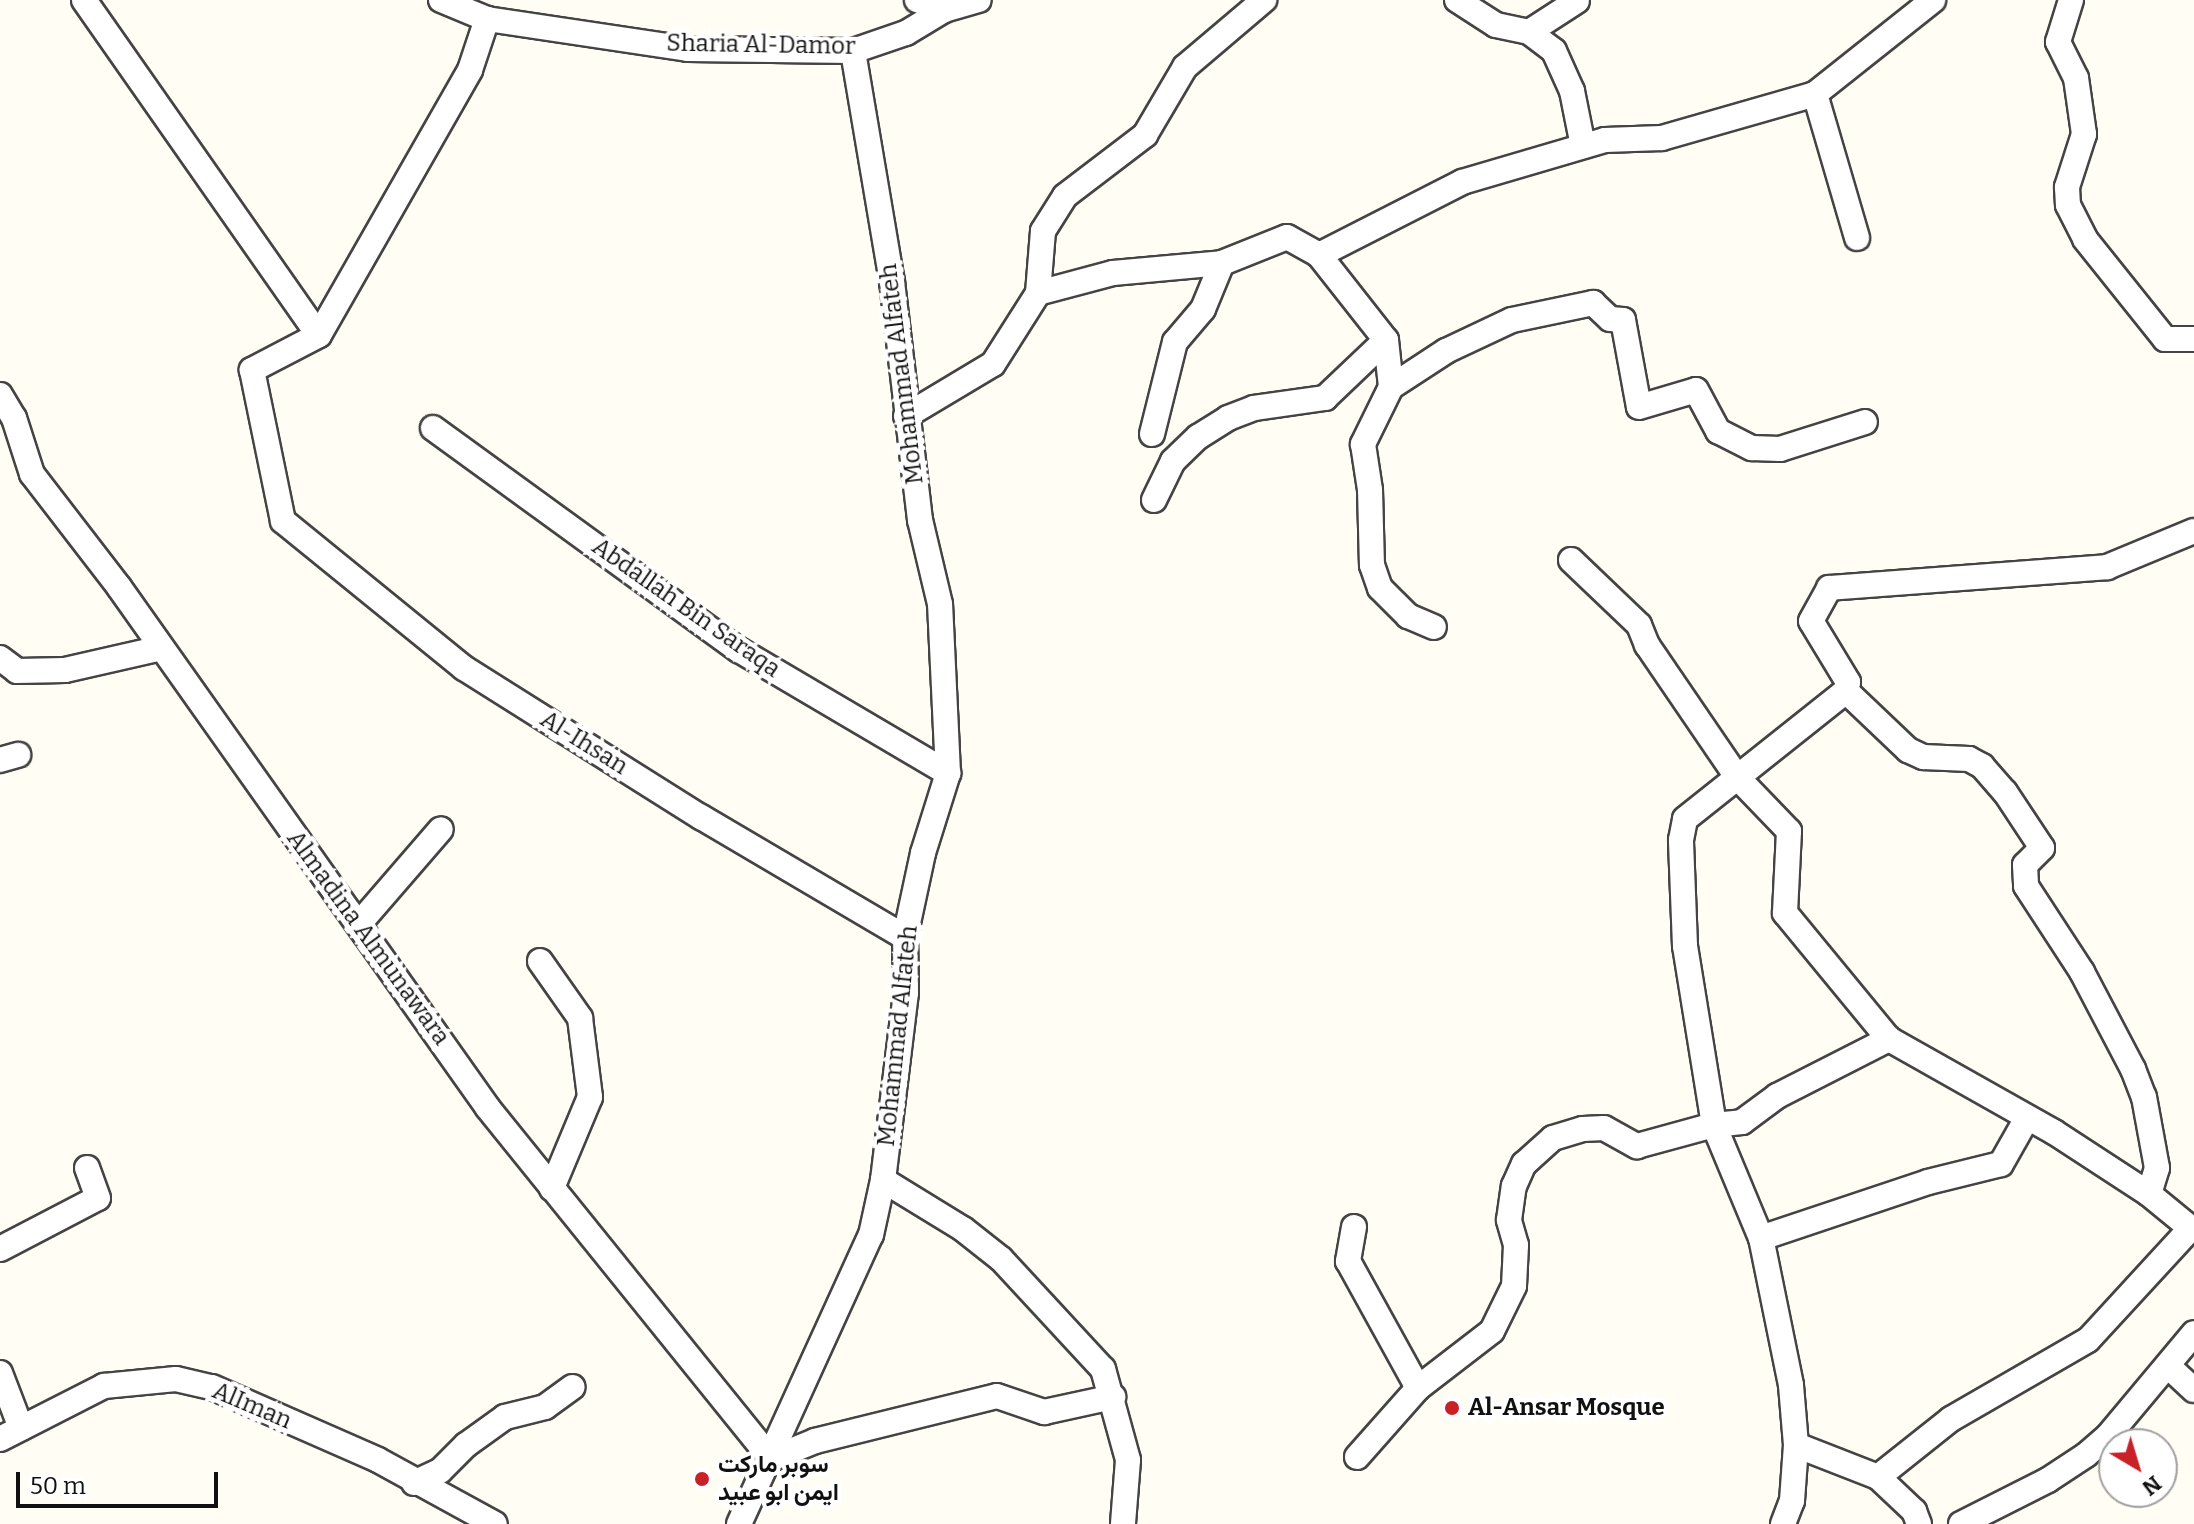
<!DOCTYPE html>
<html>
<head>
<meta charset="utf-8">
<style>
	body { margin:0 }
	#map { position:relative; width:2194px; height:1524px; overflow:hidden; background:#fffdf4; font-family:Bitter,Vazirmatn,serif }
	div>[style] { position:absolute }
	.roads { filter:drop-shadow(2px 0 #444) drop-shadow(-2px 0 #444) drop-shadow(0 2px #444) drop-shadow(0 -2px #444) }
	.street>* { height:24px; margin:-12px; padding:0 12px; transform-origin:12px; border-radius:12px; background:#fff }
	.dots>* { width:22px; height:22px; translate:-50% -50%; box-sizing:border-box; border:4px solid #fff; border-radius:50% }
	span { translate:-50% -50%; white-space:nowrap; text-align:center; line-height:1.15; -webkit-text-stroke:8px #fff; paint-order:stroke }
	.street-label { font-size:24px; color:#111 }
	.poi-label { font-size:24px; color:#111; font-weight:700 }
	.left { translate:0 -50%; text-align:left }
	.north { position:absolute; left:2098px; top:1428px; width:80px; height:80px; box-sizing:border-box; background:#fff; border:2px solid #a0a0a0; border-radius:50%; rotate:142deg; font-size:22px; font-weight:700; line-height:32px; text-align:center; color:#111 }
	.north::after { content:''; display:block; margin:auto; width:28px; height:36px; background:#c82128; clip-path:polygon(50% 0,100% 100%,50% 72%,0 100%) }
	.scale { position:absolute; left:16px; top:1472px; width:202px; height:36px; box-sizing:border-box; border:4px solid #111; border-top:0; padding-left:10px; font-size:24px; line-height:28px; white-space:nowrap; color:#111; -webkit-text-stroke:6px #fff; paint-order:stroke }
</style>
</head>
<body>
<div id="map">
	<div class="roads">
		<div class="street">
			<i style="left:84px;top:0;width:409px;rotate:55deg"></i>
			<i style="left:441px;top:0;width:50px;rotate:22.4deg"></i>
			<i style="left:917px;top:0;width:29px;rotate:20deg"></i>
			<i style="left:1457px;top:0;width:46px;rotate:32.7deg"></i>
			<i style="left:1496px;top:25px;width:34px;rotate:12deg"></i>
			<i style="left:1529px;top:32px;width:31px;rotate:37deg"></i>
			<i style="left:1554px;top:51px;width:44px;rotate:65.8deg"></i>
			<i style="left:1572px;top:91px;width:56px;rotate:78.7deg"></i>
			<i style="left:2071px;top:0;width:44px;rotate:107.2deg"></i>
			<i style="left:2058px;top:42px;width:40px;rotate:63.4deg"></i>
			<i style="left:2076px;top:78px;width:57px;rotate:81.9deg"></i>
			<i style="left:2084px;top:134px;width:56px;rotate:107.8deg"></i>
			<i style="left:2067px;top:187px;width:18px;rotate:87deg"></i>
			<i style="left:2068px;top:205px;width:38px;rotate:63deg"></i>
			<i style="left:2085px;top:239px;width:128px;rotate:51.3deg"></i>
			<i style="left:2165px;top:339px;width:29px"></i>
			<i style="left:1529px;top:32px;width:57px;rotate:-32.9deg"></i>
			<i style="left:1815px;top:94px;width:150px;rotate:73.7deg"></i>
			<i style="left:1319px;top:255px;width:108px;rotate:51.8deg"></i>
			<i style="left:1386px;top:340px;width:47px;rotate:83.9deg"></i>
			<i style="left:1391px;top:387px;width:64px;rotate:116.2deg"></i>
			<i style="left:1363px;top:444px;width:47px;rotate:81.3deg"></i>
			<i style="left:1370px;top:490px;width:75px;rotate:88.5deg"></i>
			<i style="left:1372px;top:565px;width:24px;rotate:71deg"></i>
			<i style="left:1380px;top:588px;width:40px;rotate:45deg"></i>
			<i style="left:1408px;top:616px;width:28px;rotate:23deg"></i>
			<i style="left:1038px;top:293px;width:78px;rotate:-14.9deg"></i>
			<i style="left:1113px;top:273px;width:109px;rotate:-5.2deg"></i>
			<i style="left:1222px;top:263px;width:70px;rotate:-21.8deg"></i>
			<i style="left:1287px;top:237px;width:37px;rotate:29deg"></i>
			<i style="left:1319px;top:255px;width:161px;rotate:-27deg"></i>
			<i style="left:1462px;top:182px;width:149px;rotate:-16.4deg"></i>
			<i style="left:1605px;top:140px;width:57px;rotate:-2deg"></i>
			<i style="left:1662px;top:138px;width:159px;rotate:-16deg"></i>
			<i style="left:1815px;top:94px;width:151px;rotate:-38.5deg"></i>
			<i style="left:319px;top:335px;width:76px;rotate:152.4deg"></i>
			<i style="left:252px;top:370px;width:154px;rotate:78.4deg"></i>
			<i style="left:283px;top:521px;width:233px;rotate:39.1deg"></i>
			<i style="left:464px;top:668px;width:280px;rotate:32.2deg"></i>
			<i style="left:701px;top:817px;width:237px;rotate:30.5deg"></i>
			<i style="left:319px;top:335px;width:305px;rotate:-60.3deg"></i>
			<i style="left:470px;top:70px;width:54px;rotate:-71.6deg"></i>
			<i style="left:487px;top:19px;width:203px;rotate:8.5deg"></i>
			<i style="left:688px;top:49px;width:165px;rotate:0.7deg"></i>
			<i style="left:853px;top:51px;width:56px;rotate:-18.8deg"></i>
			<i style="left:906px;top:33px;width:44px;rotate:-31.2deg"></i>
			<i style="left:944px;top:10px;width:36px;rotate:-16deg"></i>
			<i style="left:1391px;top:387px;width:66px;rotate:-33.2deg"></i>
			<i style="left:1446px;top:351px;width:73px;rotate:-25.2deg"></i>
			<i style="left:1512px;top:320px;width:83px;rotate:-11.9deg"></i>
			<i style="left:1593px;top:303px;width:23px;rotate:43deg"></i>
			<i style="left:1610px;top:319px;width:13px;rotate:4deg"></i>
			<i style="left:1623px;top:320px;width:88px;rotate:79.6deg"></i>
			<i style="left:1639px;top:407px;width:59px;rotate:-16.6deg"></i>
			<i style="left:1696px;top:390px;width:47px;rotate:61.8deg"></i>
			<i style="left:1718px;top:431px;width:38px;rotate:27deg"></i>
			<i style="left:1752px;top:448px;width:28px;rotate:2deg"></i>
			<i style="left:1780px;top:449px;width:89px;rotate:-17.6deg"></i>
			<i style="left:0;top:395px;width:27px;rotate:59deg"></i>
			<i style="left:14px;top:418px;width:59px;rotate:72.2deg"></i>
			<i style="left:32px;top:474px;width:143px;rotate:52.4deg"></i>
			<i style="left:119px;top:587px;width:638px;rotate:54.69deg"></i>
			<i style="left:488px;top:1108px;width:451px;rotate:51.1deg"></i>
			<i style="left:771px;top:1459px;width:48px;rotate:-22.2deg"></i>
			<i style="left:815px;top:1441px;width:187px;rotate:-13.9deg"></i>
			<i style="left:997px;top:1396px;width:50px;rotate:18.8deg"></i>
			<i style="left:1044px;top:1412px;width:71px;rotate:-12.3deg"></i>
			<i style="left:906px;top:416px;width:101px;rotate:-30.9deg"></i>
			<i style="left:993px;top:364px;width:84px;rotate:-57.6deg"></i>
			<i style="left:1038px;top:293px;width:62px;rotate:-85.4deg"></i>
			<i style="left:1043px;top:231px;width:41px;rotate:-57.8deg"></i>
			<i style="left:1065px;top:196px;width:101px;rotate:-37.3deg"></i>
			<i style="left:1145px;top:135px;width:79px;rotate:-59.5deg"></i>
			<i style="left:1185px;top:67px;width:104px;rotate:-40.3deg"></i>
			<i style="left:433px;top:428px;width:378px;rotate:36deg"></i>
			<i style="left:739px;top:650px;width:243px;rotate:30.5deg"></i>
			<i style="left:1152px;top:434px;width:95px;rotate:-76deg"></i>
			<i style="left:1175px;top:342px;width:43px;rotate:-49.7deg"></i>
			<i style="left:1203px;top:309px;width:50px;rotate:-67.6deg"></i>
			<i style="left:1154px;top:500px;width:43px;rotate:-64deg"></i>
			<i style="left:1173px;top:461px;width:35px;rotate:-44deg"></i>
			<i style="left:1198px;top:437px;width:36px;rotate:-32deg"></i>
			<i style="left:1228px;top:418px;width:28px;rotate:-21deg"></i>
			<i style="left:1254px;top:408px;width:72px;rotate:-8deg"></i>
			<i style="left:1325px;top:398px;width:84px;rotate:-43.6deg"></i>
			<i style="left:1571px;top:560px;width:94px;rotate:43.7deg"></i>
			<i style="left:1639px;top:625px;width:22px;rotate:68deg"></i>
			<i style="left:1647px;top:645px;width:160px;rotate:55.7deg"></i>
			<i style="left:1737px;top:777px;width:75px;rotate:46.1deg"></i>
			<i style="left:1789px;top:831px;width:82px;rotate:92.8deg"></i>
			<i style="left:1785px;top:913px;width:163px;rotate:50.5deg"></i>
			<i style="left:1889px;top:1039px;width:189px;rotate:29.4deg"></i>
			<i style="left:2054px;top:1132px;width:113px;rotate:33.1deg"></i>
			<i style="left:2149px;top:1194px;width:58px;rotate:39.4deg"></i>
			<i style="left:0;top:658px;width:21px;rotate:37deg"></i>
			<i style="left:17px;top:671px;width:48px;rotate:-1.2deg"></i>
			<i style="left:65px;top:670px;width:99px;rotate:-12.8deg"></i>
			<i style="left:1846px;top:691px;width:86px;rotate:43.6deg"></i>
			<i style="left:1908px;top:750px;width:17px;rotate:25deg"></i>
			<i style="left:1923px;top:757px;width:46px;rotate:2.5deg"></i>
			<i style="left:1969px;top:759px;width:15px;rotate:28deg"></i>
			<i style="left:1982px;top:766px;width:35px;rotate:49deg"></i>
			<i style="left:2005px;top:792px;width:67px;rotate:56.5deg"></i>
			<i style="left:2042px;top:848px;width:24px;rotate:135deg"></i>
			<i style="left:2025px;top:865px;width:21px;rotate:87deg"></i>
			<i style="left:2026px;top:886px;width:103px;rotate:56.9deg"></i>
			<i style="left:2082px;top:972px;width:110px;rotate:62.3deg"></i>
			<i style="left:2133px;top:1069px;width:30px;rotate:69deg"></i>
			<i style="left:2144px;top:1097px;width:72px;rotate:79.6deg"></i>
			<i style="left:2157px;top:1168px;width:27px;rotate:107deg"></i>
			<i style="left:0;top:760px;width:19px;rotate:-16deg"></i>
			<i style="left:359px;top:924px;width:125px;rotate:-49.2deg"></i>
			<i style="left:540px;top:961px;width:70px;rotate:54.9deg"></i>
			<i style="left:580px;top:1018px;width:80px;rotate:82.8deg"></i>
			<i style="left:590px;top:1097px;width:99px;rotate:112.7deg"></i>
			<i style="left:883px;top:1180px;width:94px;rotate:31.5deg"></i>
			<i style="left:963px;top:1229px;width:48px;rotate:38.3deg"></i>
			<i style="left:1001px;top:1259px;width:150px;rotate:47.2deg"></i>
			<i style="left:1103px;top:1369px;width:94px;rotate:74.6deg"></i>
			<i style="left:1128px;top:1460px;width:64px;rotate:94.5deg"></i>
			<i style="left:1354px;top:1227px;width:35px;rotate:100deg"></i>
			<i style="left:1348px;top:1261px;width:145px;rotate:61.1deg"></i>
			<i style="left:1761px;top:1238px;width:176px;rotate:-18.5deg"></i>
			<i style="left:1928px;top:1182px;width:75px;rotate:-13.9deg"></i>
			<i style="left:2001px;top:1164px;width:53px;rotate:-60.5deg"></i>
			<i style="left:0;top:1249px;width:110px;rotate:-27.5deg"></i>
			<i style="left:98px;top:1198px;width:32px;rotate:-110deg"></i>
			<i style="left:2168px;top:1366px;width:35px;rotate:43deg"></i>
			<i style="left:0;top:1373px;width:59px;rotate:69.1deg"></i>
			<i style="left:0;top:1439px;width:117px;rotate:-27deg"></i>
			<i style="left:104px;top:1386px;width:72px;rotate:-5.6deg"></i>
			<i style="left:176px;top:1379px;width:37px;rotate:13deg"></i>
			<i style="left:212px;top:1387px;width:181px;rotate:23.7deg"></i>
			<i style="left:378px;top:1460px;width:133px;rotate:28.7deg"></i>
			<i style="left:1796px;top:1445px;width:60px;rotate:-94.8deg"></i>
			<i style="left:1791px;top:1385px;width:150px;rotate:-101.5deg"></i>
			<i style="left:1761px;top:1238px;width:122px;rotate:-112.6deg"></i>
			<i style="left:1714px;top:1125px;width:181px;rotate:-99.2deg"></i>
			<i style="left:1685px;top:946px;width:106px;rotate:-92.2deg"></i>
			<i style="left:1681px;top:840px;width:21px;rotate:-79deg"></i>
			<i style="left:1685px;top:819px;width:206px;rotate:-38.5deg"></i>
			<i style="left:1846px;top:691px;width:9px;rotate:-77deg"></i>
			<i style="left:1848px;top:682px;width:71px;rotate:-121.2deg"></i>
			<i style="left:1811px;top:621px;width:38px;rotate:-61deg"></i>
			<i style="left:1829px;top:588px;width:279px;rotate:-4.3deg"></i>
			<i style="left:2107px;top:567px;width:94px;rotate:-22.5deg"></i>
			<i style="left:1357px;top:1457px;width:92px;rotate:-48.5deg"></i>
			<i style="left:1418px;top:1388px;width:93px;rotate:-37.6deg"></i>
			<i style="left:1492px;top:1331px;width:50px;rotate:-63.9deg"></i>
			<i style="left:1514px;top:1286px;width:41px;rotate:-87.2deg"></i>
			<i style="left:1516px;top:1245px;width:26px;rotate:-106deg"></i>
			<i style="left:1509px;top:1220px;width:34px;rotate:-82deg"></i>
			<i style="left:1514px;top:1186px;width:24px;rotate:-66deg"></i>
			<i style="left:1524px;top:1164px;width:39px;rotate:-42deg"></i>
			<i style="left:1553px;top:1138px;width:31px;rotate:-17deg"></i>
			<i style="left:1583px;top:1129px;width:21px;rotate:-3deg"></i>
			<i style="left:1604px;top:1128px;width:38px;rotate:29deg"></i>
			<i style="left:1637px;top:1146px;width:80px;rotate:-15.3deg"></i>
			<i style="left:1714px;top:1125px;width:28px;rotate:-6deg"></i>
			<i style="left:1742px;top:1122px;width:44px;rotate:-36.6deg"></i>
			<i style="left:1777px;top:1096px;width:126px;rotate:-27deg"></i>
			<i style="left:1878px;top:1477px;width:50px;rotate:43.4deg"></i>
			<i style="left:1914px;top:1511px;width:14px;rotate:69deg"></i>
			<i style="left:414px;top:1483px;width:29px;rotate:-25deg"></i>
			<i style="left:440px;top:1471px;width:37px;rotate:-45deg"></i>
			<i style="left:466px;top:1445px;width:48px;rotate:-35.7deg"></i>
			<i style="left:505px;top:1417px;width:41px;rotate:-14deg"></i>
			<i style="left:545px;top:1407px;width:34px;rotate:-36deg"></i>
			<i style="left:739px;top:1524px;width:318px;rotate:-65.5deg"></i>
			<i style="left:871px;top:1235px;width:56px;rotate:-77.7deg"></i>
			<i style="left:883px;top:1180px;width:188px;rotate:-83deg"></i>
			<i style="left:906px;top:993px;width:56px;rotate:-91deg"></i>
			<i style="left:905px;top:937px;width:86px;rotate:-77.9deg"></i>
			<i style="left:923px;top:853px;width:84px;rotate:-72.6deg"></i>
			<i style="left:948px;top:773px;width:169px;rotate:-92.7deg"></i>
			<i style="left:940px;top:604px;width:86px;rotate:-103.4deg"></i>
			<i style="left:920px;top:520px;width:240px;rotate:-96.7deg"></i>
			<i style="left:892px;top:282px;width:234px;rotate:-99.6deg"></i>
			<i style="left:1783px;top:1524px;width:25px;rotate:-69deg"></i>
			<i style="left:1792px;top:1501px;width:56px;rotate:-85.9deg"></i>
			<i style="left:1796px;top:1445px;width:88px;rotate:21.3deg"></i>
			<i style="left:1878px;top:1477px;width:93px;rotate:-38.5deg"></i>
			<i style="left:1951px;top:1419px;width:158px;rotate:-30deg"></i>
			<i style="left:2088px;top:1340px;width:152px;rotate:-47.4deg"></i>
			<i style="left:1961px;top:1524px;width:97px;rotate:-26.8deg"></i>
			<i style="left:2048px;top:1480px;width:45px;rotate:-33.3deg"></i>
			<i style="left:2086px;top:1455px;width:29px;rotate:-41deg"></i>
			<i style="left:2108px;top:1436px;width:134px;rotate:-50.1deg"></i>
		</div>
	</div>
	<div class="dots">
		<i style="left:1452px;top:1408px;background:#c82128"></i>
		<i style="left:702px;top:1479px;background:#c82128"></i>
	</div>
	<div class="street-label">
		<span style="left:761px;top:45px;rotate:1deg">Sharia Al-Damor</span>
		<span style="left:902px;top:374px;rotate:-97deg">Mohammad Alfateh</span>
		<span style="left:686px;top:608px;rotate:35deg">Abdallah Bin Saraqa</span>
		<span style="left:584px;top:743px;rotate:32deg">Al-Ihsan</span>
		<span style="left:368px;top:938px;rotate:54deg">Almadina Almunawara</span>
		<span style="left:898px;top:1036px;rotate:-84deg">Mohammad Alfateh</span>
		<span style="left:252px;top:1406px;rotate:23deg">AlIman</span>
	</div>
	<div class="poi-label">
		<span class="left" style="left:1468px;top:1408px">Al-Ansar Mosque</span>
		<span class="left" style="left:718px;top:1479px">سوبر ماركت<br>ايمن ابو عبيد</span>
	</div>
	<div class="north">N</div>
	<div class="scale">50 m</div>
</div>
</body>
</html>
